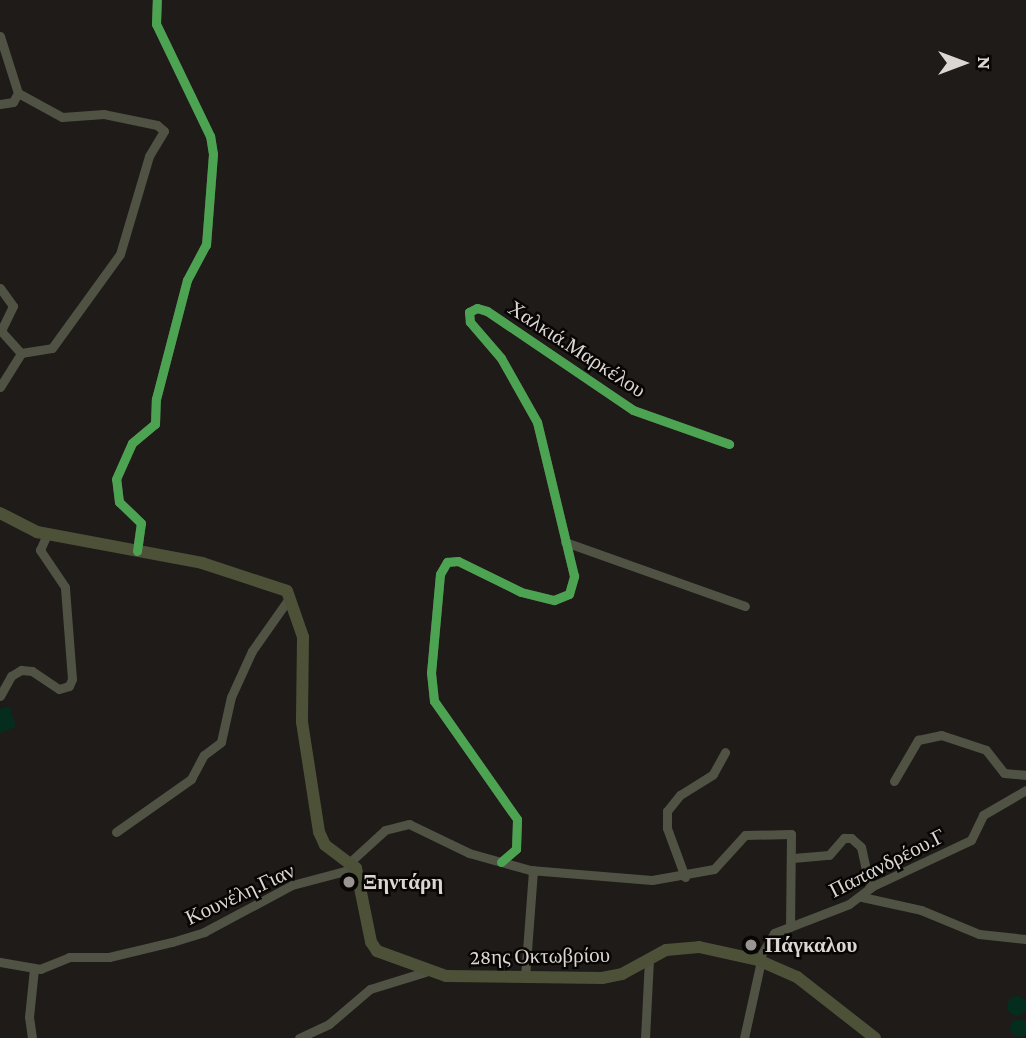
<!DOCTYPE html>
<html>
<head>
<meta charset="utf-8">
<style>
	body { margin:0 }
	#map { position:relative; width:1026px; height:1038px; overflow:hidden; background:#1e1b18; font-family:"Crimson Pro",serif }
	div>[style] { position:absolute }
	.green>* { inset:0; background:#052d1d }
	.round { border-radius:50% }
	.minor>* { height:9px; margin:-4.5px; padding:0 4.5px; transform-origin:4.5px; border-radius:4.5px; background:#505243 }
	.major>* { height:12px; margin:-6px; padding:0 6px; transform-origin:6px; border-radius:6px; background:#4c5138 }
	.cycleway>* { height:9px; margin:-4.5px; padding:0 4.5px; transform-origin:4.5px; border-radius:4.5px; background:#4ca352 }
	.dots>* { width:19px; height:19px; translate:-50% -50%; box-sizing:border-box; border:4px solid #080604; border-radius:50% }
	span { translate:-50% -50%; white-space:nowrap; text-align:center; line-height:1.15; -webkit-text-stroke:5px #080604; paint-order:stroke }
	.street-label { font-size:21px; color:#dcd6d3 }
	.poi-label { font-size:21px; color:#dcd6d3; font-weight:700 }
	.left { translate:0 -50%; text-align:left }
	.north { position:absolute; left:928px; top:28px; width:70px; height:70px; -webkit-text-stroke:5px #080604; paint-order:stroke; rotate:90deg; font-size:19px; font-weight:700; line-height:28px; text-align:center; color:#dcd6d3 }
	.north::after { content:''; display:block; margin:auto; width:24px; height:32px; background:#dcd6d3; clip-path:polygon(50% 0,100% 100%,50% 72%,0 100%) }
</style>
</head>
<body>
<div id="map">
	<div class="green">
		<i style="clip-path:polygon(9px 706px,16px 727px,0 733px,0 709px)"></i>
		<i class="round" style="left:1007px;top:996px;width:20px;height:20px"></i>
		<i class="round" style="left:1010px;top:1019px;width:18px;height:18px"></i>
	</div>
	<div class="minor">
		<i style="left:0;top:36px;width:60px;rotate:72.5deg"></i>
		<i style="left:18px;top:93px;width:10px;rotate:119deg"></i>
		<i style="left:13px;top:102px;width:13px;rotate:171deg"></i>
		<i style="left:0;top:288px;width:22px;rotate:54deg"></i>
		<i style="left:13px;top:306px;width:28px;rotate:116deg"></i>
		<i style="left:1px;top:331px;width:30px;rotate:48deg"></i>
		<i style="left:0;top:387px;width:40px;rotate:-58deg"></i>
		<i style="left:21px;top:353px;width:31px;rotate:-9deg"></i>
		<i style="left:52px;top:348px;width:116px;rotate:-54.1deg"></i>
		<i style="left:120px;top:254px;width:102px;rotate:-73.5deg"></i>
		<i style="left:149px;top:156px;width:29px;rotate:-59deg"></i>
		<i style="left:164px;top:131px;width:9px;rotate:-139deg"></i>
		<i style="left:157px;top:125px;width:54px;rotate:-168.3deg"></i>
		<i style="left:104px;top:114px;width:42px;rotate:175.9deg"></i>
		<i style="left:62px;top:117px;width:50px;rotate:-151.4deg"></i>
		<i style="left:565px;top:542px;width:191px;rotate:19.6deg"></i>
		<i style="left:137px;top:551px;width:28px;rotate:-82deg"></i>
		<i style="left:141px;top:523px;width:30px;rotate:-136deg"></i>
		<i style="left:119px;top:502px;width:23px;rotate:-97deg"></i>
		<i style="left:116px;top:479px;width:39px;rotate:-66deg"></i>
		<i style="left:132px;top:443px;width:30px;rotate:-40deg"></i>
		<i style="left:155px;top:424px;width:25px;rotate:-88deg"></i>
		<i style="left:156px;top:399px;width:123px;rotate:-75.4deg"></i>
		<i style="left:187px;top:280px;width:40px;rotate:-62deg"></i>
		<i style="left:206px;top:245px;width:91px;rotate:-85.6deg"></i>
		<i style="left:213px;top:154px;width:18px;rotate:-99deg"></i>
		<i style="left:210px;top:136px;width:124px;rotate:-115.7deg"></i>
		<i style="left:156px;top:24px;width:24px;rotate:-88deg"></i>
		<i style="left:0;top:696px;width:23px;rotate:-61deg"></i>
		<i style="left:11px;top:676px;width:12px;rotate:-31deg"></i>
		<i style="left:21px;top:670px;width:11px;rotate:5deg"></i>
		<i style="left:32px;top:671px;width:32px;rotate:34deg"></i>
		<i style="left:59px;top:689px;width:10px;rotate:-17deg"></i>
		<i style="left:69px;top:686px;width:8px;rotate:-67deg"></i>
		<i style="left:72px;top:679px;width:92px;rotate:-94.4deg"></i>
		<i style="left:65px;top:587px;width:45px;rotate:-124deg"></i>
		<i style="left:40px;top:550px;width:17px;rotate:-66deg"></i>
		<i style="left:894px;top:781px;width:48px;rotate:-59.7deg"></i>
		<i style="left:918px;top:740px;width:24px;rotate:-12deg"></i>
		<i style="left:941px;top:735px;width:47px;rotate:18.4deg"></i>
		<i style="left:986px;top:750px;width:29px;rotate:52deg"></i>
		<i style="left:1004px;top:773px;width:22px;rotate:5deg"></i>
		<i style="left:116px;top:832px;width:92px;rotate:-35.2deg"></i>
		<i style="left:191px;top:779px;width:27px;rotate:-62deg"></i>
		<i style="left:204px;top:755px;width:21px;rotate:-37deg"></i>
		<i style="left:221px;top:742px;width:46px;rotate:-77.5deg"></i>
		<i style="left:231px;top:697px;width:51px;rotate:-65.5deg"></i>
		<i style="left:252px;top:651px;width:66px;rotate:-54.9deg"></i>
		<i style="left:793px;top:858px;width:36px;rotate:-5deg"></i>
		<i style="left:829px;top:855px;width:23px;rotate:-49deg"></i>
		<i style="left:844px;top:838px;width:7px"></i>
		<i style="left:851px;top:838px;width:13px;rotate:42deg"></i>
		<i style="left:861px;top:847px;width:42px;rotate:77.6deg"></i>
		<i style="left:350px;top:862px;width:47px;rotate:-42.4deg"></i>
		<i style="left:385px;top:830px;width:25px;rotate:-14deg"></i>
		<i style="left:409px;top:824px;width:67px;rotate:25.8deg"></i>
		<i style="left:469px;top:853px;width:63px;rotate:15.6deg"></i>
		<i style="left:530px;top:870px;width:122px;rotate:4.7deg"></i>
		<i style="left:652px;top:880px;width:63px;rotate:-10.1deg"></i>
		<i style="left:714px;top:869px;width:46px;rotate:-47.6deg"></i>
		<i style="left:745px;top:835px;width:46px;rotate:-1.2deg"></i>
		<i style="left:791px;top:834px;width:93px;rotate:90.6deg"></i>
		<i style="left:501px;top:862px;width:20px;rotate:-41deg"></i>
		<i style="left:516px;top:849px;width:30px;rotate:-88deg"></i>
		<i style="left:517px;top:819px;width:144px;rotate:-125.1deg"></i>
		<i style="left:434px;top:701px;width:28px;rotate:-96deg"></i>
		<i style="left:431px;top:673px;width:99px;rotate:-84.8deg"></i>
		<i style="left:440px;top:574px;width:14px;rotate:-60deg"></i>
		<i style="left:447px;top:562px;width:11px;rotate:-5deg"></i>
		<i style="left:458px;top:561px;width:70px;rotate:26.2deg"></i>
		<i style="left:521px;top:592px;width:34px;rotate:14deg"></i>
		<i style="left:554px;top:600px;width:16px;rotate:-22deg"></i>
		<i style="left:569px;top:594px;width:19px;rotate:-74deg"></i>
		<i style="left:574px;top:576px;width:158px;rotate:-103.5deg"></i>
		<i style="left:537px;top:422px;width:73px;rotate:-119.4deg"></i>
		<i style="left:501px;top:358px;width:48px;rotate:-130.7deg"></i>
		<i style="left:470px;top:322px;width:10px;rotate:-96deg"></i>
		<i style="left:469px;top:312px;width:9px;rotate:-27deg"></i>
		<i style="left:477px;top:308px;width:10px;rotate:17deg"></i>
		<i style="left:487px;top:311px;width:176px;rotate:34.1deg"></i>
		<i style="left:633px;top:410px;width:102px;rotate:19.5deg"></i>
		<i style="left:685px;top:877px;width:52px;rotate:-110.2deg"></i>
		<i style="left:667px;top:828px;width:17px;rotate:-90deg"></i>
		<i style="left:667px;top:811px;width:21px;rotate:-51deg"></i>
		<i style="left:680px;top:795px;width:39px;rotate:-32deg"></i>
		<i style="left:713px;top:774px;width:25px;rotate:-61deg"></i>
		<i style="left:862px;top:897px;width:60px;rotate:12.4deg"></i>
		<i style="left:921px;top:910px;width:63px;rotate:22.5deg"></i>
		<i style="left:979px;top:934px;width:47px;rotate:6.1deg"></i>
		<i style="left:758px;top:960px;width:31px;rotate:-59deg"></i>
		<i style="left:774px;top:933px;width:80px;rotate:-21.1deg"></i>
		<i style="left:849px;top:904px;width:30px;rotate:-37deg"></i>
		<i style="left:873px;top:886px;width:108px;rotate:-25.1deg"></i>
		<i style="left:971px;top:840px;width:28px;rotate:-64deg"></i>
		<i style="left:983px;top:815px;width:50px;rotate:-30.2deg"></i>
		<i style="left:0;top:962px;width:41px;rotate:9.9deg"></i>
		<i style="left:40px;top:969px;width:31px;rotate:-22deg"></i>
		<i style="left:69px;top:957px;width:40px"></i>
		<i style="left:109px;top:957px;width:65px;rotate:-13.4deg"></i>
		<i style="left:172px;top:942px;width:34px;rotate:-17deg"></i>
		<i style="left:204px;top:932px;width:100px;rotate:-28.1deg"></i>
		<i style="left:292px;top:885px;width:66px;rotate:-14.9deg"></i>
		<i style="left:525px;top:977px;width:107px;rotate:-85.7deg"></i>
		<i style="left:32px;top:1038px;width:21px;rotate:-98deg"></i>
		<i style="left:29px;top:1017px;width:48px;rotate:-84.1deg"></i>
		<i style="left:299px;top:1038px;width:33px;rotate:-25deg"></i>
		<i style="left:329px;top:1024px;width:54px;rotate:-40.5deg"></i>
		<i style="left:370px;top:989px;width:58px;rotate:-17.2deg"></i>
		<i style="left:645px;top:1038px;width:78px;rotate:-87.1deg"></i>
		<i style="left:744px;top:1038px;width:79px;rotate:-77.6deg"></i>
	</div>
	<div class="major">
		<i style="left:0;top:513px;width:42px;rotate:27.2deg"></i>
		<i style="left:37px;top:532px;width:168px;rotate:10.6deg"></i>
		<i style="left:202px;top:563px;width:89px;rotate:18.2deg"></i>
		<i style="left:287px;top:591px;width:49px;rotate:70.8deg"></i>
		<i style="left:303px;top:637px;width:85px;rotate:90.7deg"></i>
		<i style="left:302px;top:722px;width:111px;rotate:81.2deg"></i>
		<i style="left:319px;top:832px;width:14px;rotate:65deg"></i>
		<i style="left:325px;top:845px;width:39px;rotate:37deg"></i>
		<i style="left:356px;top:868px;width:76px;rotate:78.5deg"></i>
		<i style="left:371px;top:942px;width:11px;rotate:56deg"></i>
		<i style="left:377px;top:951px;width:73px;rotate:19.9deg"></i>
		<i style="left:446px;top:976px;width:156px;rotate:0.7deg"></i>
		<i style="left:602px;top:978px;width:20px;rotate:-11deg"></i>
		<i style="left:622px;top:974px;width:50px;rotate:-28.6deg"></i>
		<i style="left:666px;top:950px;width:33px;rotate:-5deg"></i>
		<i style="left:699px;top:947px;width:60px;rotate:12.4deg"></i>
		<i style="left:758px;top:960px;width:43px;rotate:23.6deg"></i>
		<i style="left:797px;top:977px;width:99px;rotate:38deg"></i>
	</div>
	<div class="cycleway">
		<i style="left:137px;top:551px;width:28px;rotate:-82deg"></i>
		<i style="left:141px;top:523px;width:30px;rotate:-136deg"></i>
		<i style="left:119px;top:502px;width:23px;rotate:-97deg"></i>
		<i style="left:116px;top:479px;width:39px;rotate:-66deg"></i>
		<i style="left:132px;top:443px;width:30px;rotate:-40deg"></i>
		<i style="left:155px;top:424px;width:25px;rotate:-88deg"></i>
		<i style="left:156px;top:399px;width:123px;rotate:-75.4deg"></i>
		<i style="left:187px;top:280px;width:40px;rotate:-62deg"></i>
		<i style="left:206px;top:245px;width:91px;rotate:-85.6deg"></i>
		<i style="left:213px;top:154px;width:18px;rotate:-99deg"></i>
		<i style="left:210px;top:136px;width:124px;rotate:-115.7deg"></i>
		<i style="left:156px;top:24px;width:24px;rotate:-88deg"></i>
		<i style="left:501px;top:862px;width:20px;rotate:-41deg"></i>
		<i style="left:516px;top:849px;width:30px;rotate:-88deg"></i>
		<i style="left:517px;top:819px;width:144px;rotate:-125.1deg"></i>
		<i style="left:434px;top:701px;width:28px;rotate:-96deg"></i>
		<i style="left:431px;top:673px;width:99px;rotate:-84.8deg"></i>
		<i style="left:440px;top:574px;width:14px;rotate:-60deg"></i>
		<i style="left:447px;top:562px;width:11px;rotate:-5deg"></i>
		<i style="left:458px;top:561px;width:70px;rotate:26.2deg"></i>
		<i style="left:521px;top:592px;width:34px;rotate:14deg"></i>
		<i style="left:554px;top:600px;width:16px;rotate:-22deg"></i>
		<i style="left:569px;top:594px;width:19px;rotate:-74deg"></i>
		<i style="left:574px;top:576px;width:158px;rotate:-103.5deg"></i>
		<i style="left:537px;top:422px;width:73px;rotate:-119.4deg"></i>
		<i style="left:501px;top:358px;width:48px;rotate:-130.7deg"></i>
		<i style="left:470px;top:322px;width:10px;rotate:-96deg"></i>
		<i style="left:469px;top:312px;width:9px;rotate:-27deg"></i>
		<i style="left:477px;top:308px;width:10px;rotate:17deg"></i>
		<i style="left:487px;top:311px;width:176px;rotate:34.1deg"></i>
		<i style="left:633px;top:410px;width:102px;rotate:19.5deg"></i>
	</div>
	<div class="dots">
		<i style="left:349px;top:882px;background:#9a9592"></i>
		<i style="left:751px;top:945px;background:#9a9592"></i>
	</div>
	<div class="street-label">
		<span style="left:577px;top:349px;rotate:33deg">Χαλκιά.Μαρκέλου</span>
		<span style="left:887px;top:863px;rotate:-27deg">Παπανδρέου.Γ</span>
		<span style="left:240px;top:894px;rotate:-25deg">Κουνέλη.Γιαν</span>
		<span style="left:540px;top:956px;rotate:-1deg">28ης Οκτωβρίου</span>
	</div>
	<div class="poi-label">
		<span class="left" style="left:363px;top:882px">Ξηντάρη</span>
		<span class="left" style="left:765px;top:945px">Πάγκαλου</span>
	</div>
	<div class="north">N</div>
</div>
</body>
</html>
